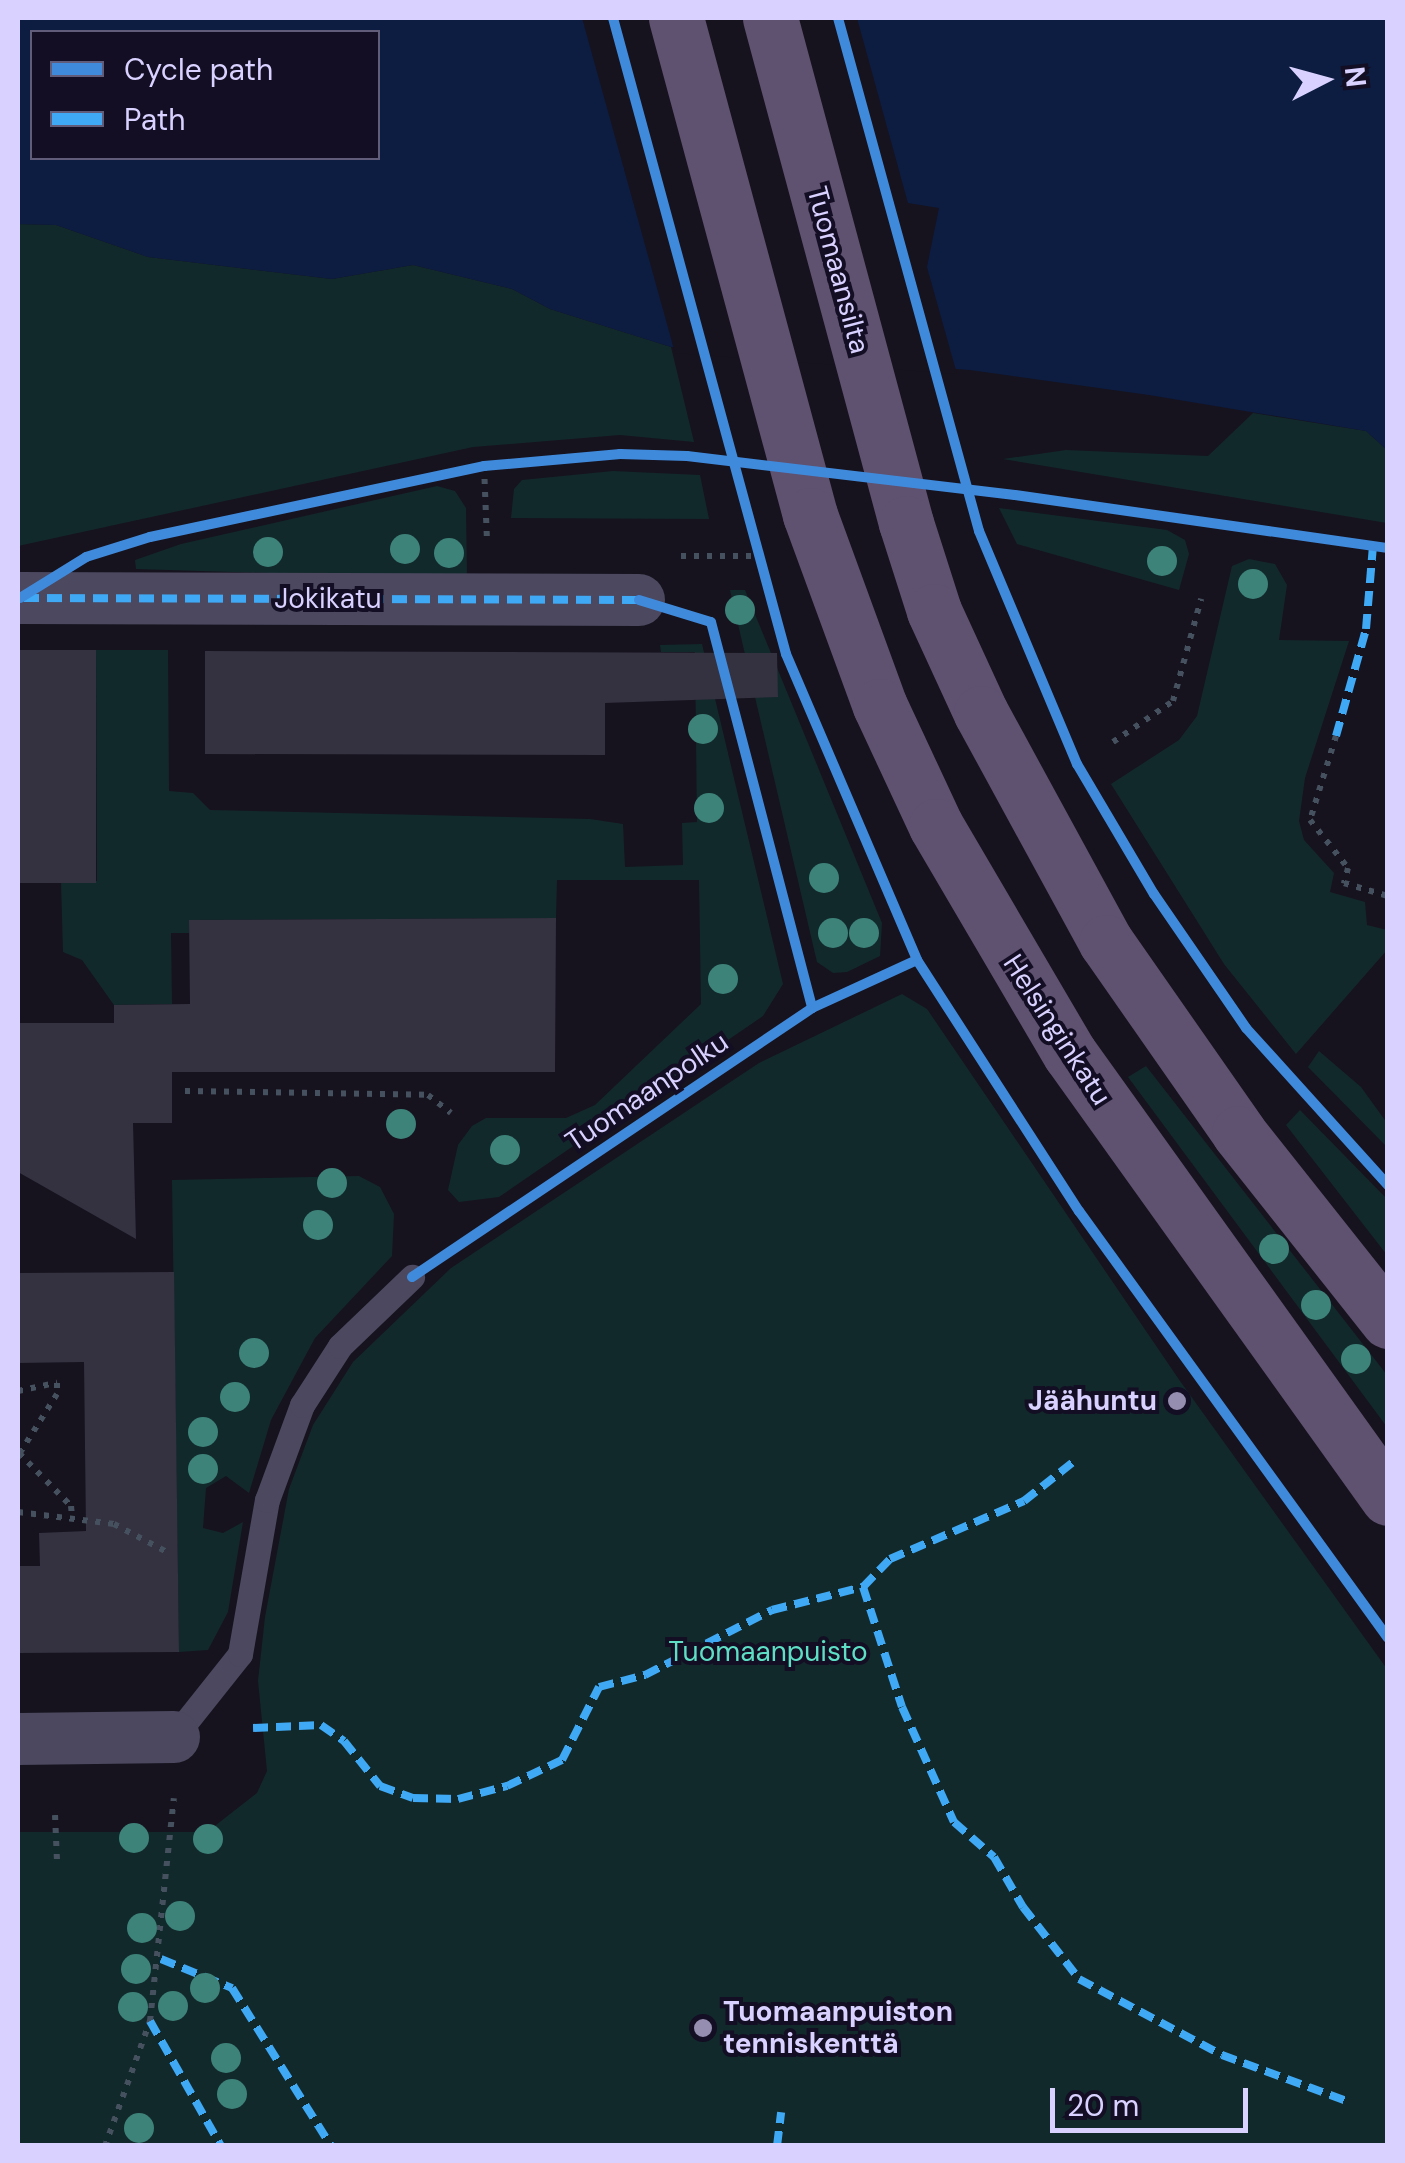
<!DOCTYPE html>
<html>
<head>
<meta charset="utf-8">
<style>
	body { margin:0 }
	#map { position:relative; width:1405px; height:2163px; overflow:hidden; background:#16131e; font-family:"DM Sans",sans-serif }
	div>[style] { position:absolute }
	.green>* { inset:0; background:#12292b }
	.water>* { inset:0; background:#0d1d41 }
	.pier>* { inset:0; background:#16131e }
	.building>* { inset:0; background:#343140; transform-origin:0 0 }
	.path>* { height:6px; margin-top:-3px; transform-origin:0; background:repeating-linear-gradient(90deg,#46515f 0 5px,transparent 0 13px) }
	.lane>* { height:25px; margin:-12.5px; padding:0 12.5px; transform-origin:12.5px; border-radius:12.5px; background:#4b485f }
	.street>* { height:52px; margin:-26px; padding:0 26px; transform-origin:26px; border-radius:26px; background:#4b485f }
	.primary>* { height:55px; margin:-27.5px; padding:0 27.5px; transform-origin:27.5px; border-radius:27.5px; background:#5f5170 }
	.quiet>* { height:8px; margin-top:-4px; transform-origin:0; background:repeating-linear-gradient(90deg,#3fa9f5 0 15px,transparent 0 23px) }
	.cycleway>* { height:10px; margin:-5px; padding:0 5px; transform-origin:5px; border-radius:5px; background:#408adc }
	.trees>* { width:30px; height:30px; margin:-15px; border-radius:50%; background:#3d837a }
	.dots>* { width:28px; height:28px; translate:-50% -50%; box-sizing:border-box; border:5px solid #130e23; border-radius:50% }
	span { translate:-50% -50%; white-space:nowrap; text-align:center; line-height:1.15; -webkit-text-stroke:8px #130e23; paint-order:stroke }
	.street-label { font-size:28px; color:#d9d1ff }
	.poi-label { font-size:28px; color:#d9d1ff; font-weight:700 }
	.right { translate:-100% -50%; text-align:right }
	.left { translate:0 -50%; text-align:left }
	.park-label { font-size:28px; color:#5ddec5 }
	.frame { position:absolute; inset:0; border:20px solid #d9d1ff; pointer-events:none }
	.legend { position:absolute; left:30px; top:30px; width:350px; height:130px; box-sizing:border-box; background:#130e23; border:2px solid #625c7b; margin:0; padding:12px 18px; list-style:none; font-size:30px; color:#d9d1ff }
	.legend li { display:flex; align-items:center; gap:20px; height:50px }
	.legend b { width:50px; border:2px solid #625c7b }
	.north { position:absolute; left:1275px; top:30px; width:100px; height:100px; -webkit-text-stroke:8px #130e23; paint-order:stroke; rotate:84deg; font-size:28px; font-weight:700; line-height:40px; text-align:center; color:#d9d1ff }
	.north::after { content:''; display:block; margin:auto; width:35px; height:45px; background:#d9d1ff; clip-path:polygon(50% 0,100% 100%,50% 72%,0 100%) }
	.scale { position:absolute; left:1050px; top:2088px; width:198px; height:45px; box-sizing:border-box; border:5px solid #d9d1ff; border-top:0; padding-left:12px; font-size:30px; line-height:35px; white-space:nowrap; color:#d9d1ff; -webkit-text-stroke:8px #130e23; paint-order:stroke }
</style>
</head>
<body>
<div id="map">
	<div class="green">
		<i style="clip-path:polygon(18px 224px,56px 225px,148px 257px,332px 279px,413px 265px,512px 289px,550px 309px,671px 347px,694px 442px,620px 435px,473px 447px,18px 546px)"></i>
		<i style="clip-path:polygon(1253px 413px,1366px 431px,1387px 450px,1387px 523px,1003px 459px,1066px 450px,1208px 456px)"></i>
		<i style="clip-path:polygon(613px 471px,700px 475px,709px 519px,511px 518px,514px 489px,522px 480px)"></i>
		<i style="clip-path:polygon(437px 486px,455px 491px,466px 508px,467px 579px,136px 569px,135px 560px,181px 544px)"></i>
		<i style="clip-path:polygon(999px 508px,1167px 530px,1185px 540px,1189px 554px,1179px 590px,1017px 544px)"></i>
		<i style="clip-path:polygon(1249px 559px,1275px 564px,1287px 585px,1279px 640px,1349px 641px,1305px 778px,1299px 821px,1304px 840px,1334px 873px,1330px 892px,1365px 902px,1367px 925px,1387px 930px,1387px 950px,1296px 1054px,1224px 964px,1111px 784px,1179px 740px,1197px 716px,1232px 566px)"></i>
		<i style="clip-path:polygon(730px 590px,745px 590px,882px 923px,880px 956px,847px 972px,833px 973px,817px 962px)"></i>
		<i style="clip-path:polygon(702px 644px,783px 984px,763px 1016px,499px 1197px,459px 1202px,448px 1190px,458px 1145px,472px 1126px,486px 1118px,566px 1118px,595px 1105px,701px 1004px,699px 880px,557px 880px,556px 918px,190px 920px,189px 933px,171px 933px,172px 1004px,114px 1005px,82px 960px,63px 952px,61px 882px,97px 881px,96px 650px,168px 650px,169px 791px,193px 793px,210px 810px,590px 819px,623px 824px,625px 867px,683px 865px,682px 823px,697px 822px,695px 652px,661px 652px,660px 645px)"></i>
		<i style="clip-path:polygon(902px 994px,927px 1009px,1180px 1381px,1387px 1669px,1387px 2145px,18px 2145px,18px 1832px,207px 1832px,257px 1793px,267px 1771px,258px 1681px,265px 1617px,289px 1489px,313px 1425px,353px 1362px,451px 1268px,759px 1063px)"></i>
		<i style="clip-path:polygon(1319px 1051px,1361px 1087px,1387px 1123px,1387px 1147px,1308px 1067px)"></i>
		<i style="clip-path:polygon(1146px 1066px,1387px 1375px,1387px 1427px,1128px 1077px)"></i>
		<i style="clip-path:polygon(1300px 1110px,1387px 1199px,1387px 1255px,1286px 1125px)"></i>
		<i style="clip-path:polygon(359px 1176px,380px 1187px,394px 1214px,392px 1256px,315px 1338px,271px 1420px,249px 1493px,226px 1476px,206px 1488px,203px 1528px,223px 1533px,243px 1522px,228px 1612px,208px 1650px,179px 1652px,172px 1180px)"></i>
	</div>
	<div class="water">
		<i style="clip-path:polygon(evenodd,18px 18px,1387px 18px,1387px 450px,1366px 431px,1149px 395px,970px 370px,671px 347px,550px 309px,512px 289px,413px 265px,332px 279px,148px 257px,56px 225px,18px 224px,18px 18px,32px 32px,378px 32px,378px 158px,32px 158px,32px 32px)"></i>
	</div>
	<div class="pier">
		<i style="clip-path:polygon(582px 18px,857px 18px,908px 203px,939px 208px,927px 267px,957px 374px,675px 353px)"></i>
	</div>
	<div class="building">
		<i style="left:18px;top:650px;width:78px;height:233px"></i>
		<i style="clip-path:polygon(205px 651px,777px 653px,778px 697px,605px 703px,605px 755px,205px 754px)"></i>
		<i style="clip-path:polygon(556px 918px,555px 1072px,172px 1072px,172px 1123px,133px 1123px,136px 1239px,18px 1172px,18px 1023px,114px 1023px,114px 1005px,190px 1004px,189px 920px)"></i>
		<i style="clip-path:polygon(174px 1272px,179px 1652px,18px 1653px,18px 1566px,40px 1566px,39px 1533px,86px 1531px,84px 1362px,18px 1363px,18px 1273px)"></i>
	</div>
	<div class="path">
		<i style="left:484px;top:466px;width:74px;rotate:87.7deg"></i>
		<i style="left:681px;top:556px;width:74px"></i>
		<i style="left:1336px;top:736px;width:88px;rotate:107.2deg"></i>
		<i style="left:1310px;top:820px;width:61px;rotate:51.6deg"></i>
		<i style="left:1348px;top:868px;width:16px;rotate:105deg"></i>
		<i style="left:1344px;top:883px;width:46px;rotate:16.5deg"></i>
		<i style="left:1113px;top:742px;width:73px;rotate:-34.3deg"></i>
		<i style="left:1173px;top:701px;width:106px;rotate:-74.6deg"></i>
		<i style="left:185px;top:1091px;width:243px;rotate:0.9deg"></i>
		<i style="left:428px;top:1095px;width:29px;rotate:38deg"></i>
		<i style="left:18px;top:1391px;width:40px;rotate:-12deg"></i>
		<i style="left:57px;top:1383px;width:11px;rotate:90deg"></i>
		<i style="left:57px;top:1394px;width:73px;rotate:122.2deg"></i>
		<i style="left:19px;top:1453px;width:74px;rotate:45.5deg"></i>
		<i style="left:71px;top:1506px;width:9px;rotate:84deg"></i>
		<i style="left:18px;top:1512px;width:97px;rotate:7.1deg"></i>
		<i style="left:114px;top:1524px;width:58px;rotate:27.9deg"></i>
		<i style="left:55px;top:1815px;width:46px;rotate:87.5deg"></i>
		<i style="left:105px;top:2146px;width:133px;rotate:-70.2deg"></i>
		<i style="left:150px;top:2021px;width:224px;rotate:-83.9deg"></i>
	</div>
	<div class="lane">
		<i style="left:174px;top:1737px;width:106px;rotate:-51.5deg"></i>
		<i style="left:240px;top:1654px;width:156px;rotate:-80.1deg"></i>
		<i style="left:267px;top:1500px;width:101px;rotate:-69.8deg"></i>
		<i style="left:302px;top:1405px;width:70px;rotate:-57.2deg"></i>
		<i style="left:340px;top:1346px;width:100px;rotate:-43.8deg"></i>
	</div>
	<div class="street">
		<i style="left:18px;top:598px;width:621px;rotate:0.18deg"></i>
		<i style="left:18px;top:1739px;width:156px;rotate:-0.7deg"></i>
	</div>
	<div class="primary">
		<i style="left:676px;top:18px;width:515px;rotate:74.91deg"></i>
		<i style="left:810px;top:515px;width:203px;rotate:69.9deg"></i>
		<i style="left:880px;top:706px;width:132px;rotate:65deg"></i>
		<i style="left:936px;top:826px;width:264px;rotate:59.6deg"></i>
		<i style="left:1070px;top:1054px;width:546px;rotate:54.39deg"></i>
		<i style="left:770px;top:18px;width:523px;rotate:74.93deg"></i>
		<i style="left:906px;top:523px;width:92px;rotate:72.3deg"></i>
		<i style="left:934px;top:611px;width:112px;rotate:65.3deg"></i>
		<i style="left:981px;top:713px;width:261px;rotate:61.4deg"></i>
		<i style="left:1106px;top:942px;width:233px;rotate:55.1deg"></i>
		<i style="left:1239px;top:1133px;width:240px;rotate:51.6deg"></i>
	</div>
	<div class="quiet">
		<i style="left:24px;top:598px;width:615px;rotate:0.19deg"></i>
		<i style="left:1336px;top:736px;width:111px;rotate:-74.3deg"></i>
		<i style="left:1366px;top:629px;width:84px;rotate:-85.2deg"></i>
		<i style="left:863px;top:1587px;width:126px;rotate:72deg"></i>
		<i style="left:902px;top:1707px;width:126px;rotate:65.7deg"></i>
		<i style="left:954px;top:1822px;width:53px;rotate:41.2deg"></i>
		<i style="left:994px;top:1857px;width:58px;rotate:59.9deg"></i>
		<i style="left:1023px;top:1907px;width:91px;rotate:52.1deg"></i>
		<i style="left:1079px;top:1979px;width:162px;rotate:28deg"></i>
		<i style="left:1222px;top:2055px;width:135px;rotate:20.3deg"></i>
		<i style="left:253px;top:1728px;width:68px;rotate:-2.5deg"></i>
		<i style="left:321px;top:1725px;width:28px;rotate:35deg"></i>
		<i style="left:344px;top:1741px;width:58px;rotate:51.3deg"></i>
		<i style="left:380px;top:1786px;width:35px;rotate:20deg"></i>
		<i style="left:413px;top:1798px;width:45px;rotate:1.3deg"></i>
		<i style="left:458px;top:1799px;width:51px;rotate:-14.9deg"></i>
		<i style="left:507px;top:1786px;width:61px;rotate:-25.3deg"></i>
		<i style="left:562px;top:1760px;width:82px;rotate:-63.1deg"></i>
		<i style="left:599px;top:1687px;width:48px;rotate:-14.6deg"></i>
		<i style="left:645px;top:1675px;width:143px;rotate:-27.1deg"></i>
		<i style="left:772px;top:1610px;width:94px;rotate:-14.2deg"></i>
		<i style="left:863px;top:1587px;width:39px;rotate:-46deg"></i>
		<i style="left:890px;top:1559px;width:146px;rotate:-23.4deg"></i>
		<i style="left:1024px;top:1501px;width:63px;rotate:-38.5deg"></i>
		<i style="left:161px;top:1959px;width:77px;rotate:22.2deg"></i>
		<i style="left:232px;top:1988px;width:186px;rotate:57.9deg"></i>
		<i style="left:150px;top:2021px;width:144px;rotate:60.4deg"></i>
		<i style="left:777px;top:2146px;width:34px;rotate:-83deg"></i>
	</div>
	<div class="cycleway">
		<i style="left:613px;top:18px;width:659px;rotate:74.78deg"></i>
		<i style="left:786px;top:654px;width:333px;rotate:66.8deg"></i>
		<i style="left:917px;top:960px;width:299px;rotate:57.2deg"></i>
		<i style="left:1079px;top:1211px;width:527px;rotate:54.11deg"></i>
		<i style="left:838px;top:18px;width:532px;rotate:74.63deg"></i>
		<i style="left:979px;top:531px;width:253px;rotate:67.2deg"></i>
		<i style="left:1077px;top:764px;width:151px;rotate:59.4deg"></i>
		<i style="left:1154px;top:894px;width:163px;rotate:55.5deg"></i>
		<i style="left:1246px;top:1028px;width:212px;rotate:47.9deg"></i>
		<i style="left:20px;top:598px;width:78px;rotate:-31.8deg"></i>
		<i style="left:86px;top:557px;width:67px;rotate:-17.4deg"></i>
		<i style="left:150px;top:537px;width:341px;rotate:-12deg"></i>
		<i style="left:484px;top:466px;width:137px;rotate:-5deg"></i>
		<i style="left:620px;top:454px;width:67px;rotate:1.7deg"></i>
		<i style="left:687px;top:456px;width:330px;rotate:6.8deg"></i>
		<i style="left:1015px;top:495px;width:377px;rotate:8.1deg"></i>
		<i style="left:639px;top:600px;width:75px;rotate:17deg"></i>
		<i style="left:711px;top:622px;width:399px;rotate:75.3deg"></i>
		<i style="left:412px;top:1277px;width:482px;rotate:-33.9deg"></i>
		<i style="left:812px;top:1008px;width:115px;rotate:-24.6deg"></i>
	</div>
	<div class="trees">
		<i style="left:405px;top:549px"></i>
		<i style="left:268px;top:552px"></i>
		<i style="left:449px;top:553px"></i>
		<i style="left:1162px;top:561px"></i>
		<i style="left:1253px;top:584px"></i>
		<i style="left:740px;top:610px"></i>
		<i style="left:703px;top:729px"></i>
		<i style="left:709px;top:808px"></i>
		<i style="left:824px;top:878px"></i>
		<i style="left:833px;top:933px"></i>
		<i style="left:864px;top:933px"></i>
		<i style="left:723px;top:979px"></i>
		<i style="left:401px;top:1124px"></i>
		<i style="left:505px;top:1150px"></i>
		<i style="left:332px;top:1183px"></i>
		<i style="left:318px;top:1225px"></i>
		<i style="left:1274px;top:1249px"></i>
		<i style="left:1316px;top:1305px"></i>
		<i style="left:254px;top:1353px"></i>
		<i style="left:1356px;top:1359px"></i>
		<i style="left:235px;top:1397px"></i>
		<i style="left:203px;top:1432px"></i>
		<i style="left:203px;top:1469px"></i>
		<i style="left:134px;top:1838px"></i>
		<i style="left:208px;top:1839px"></i>
		<i style="left:180px;top:1916px"></i>
		<i style="left:142px;top:1928px"></i>
		<i style="left:136px;top:1969px"></i>
		<i style="left:205px;top:1988px"></i>
		<i style="left:173px;top:2006px"></i>
		<i style="left:133px;top:2007px"></i>
		<i style="left:226px;top:2058px"></i>
		<i style="left:232px;top:2094px"></i>
		<i style="left:139px;top:2128px"></i>
	</div>
	<div class="dots">
		<i style="left:1177px;top:1401px;background:#958eb0"></i>
		<i style="left:703px;top:2028px;background:#958eb0"></i>
	</div>
	<div class="street-label">
		<span style="left:838px;top:270px;rotate:75deg">Tuomaansilta</span>
		<span style="left:328px;top:599px">Jokikatu</span>
		<span style="left:1057px;top:1030px;rotate:57deg">Helsinginkatu</span>
		<span style="left:647px;top:1092px;rotate:-34deg">Tuomaanpolku</span>
	</div>
	<div class="poi-label">
		<span class="right" style="left:1157px;top:1401px">Jäähuntu</span>
		<span class="left" style="left:723px;top:2028px">Tuomaanpuiston<br>tenniskenttä</span>
	</div>
	<div class="park-label">
		<span style="left:768px;top:1652px">Tuomaanpuisto</span>
	</div>
	<div class="frame"></div>
	<ul class="legend">
	<li><b style="height:12px;background:#408adc"></b>Cycle path</li>
	<li><b style="height:12px;background:#3fa9f5"></b>Path</li>
	</ul>
	<div class="north">N</div>
	<div class="scale">20 m</div>
</div>
</body>
</html>
